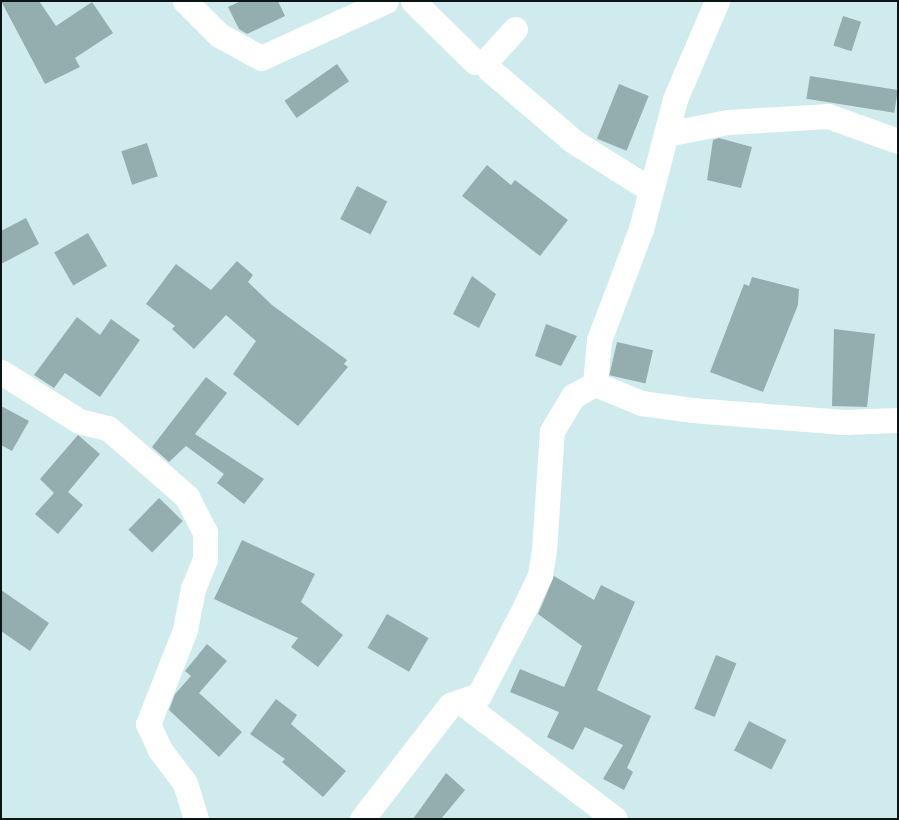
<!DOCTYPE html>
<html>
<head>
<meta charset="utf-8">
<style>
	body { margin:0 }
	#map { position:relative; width:899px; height:820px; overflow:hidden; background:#d0ebed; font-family:Manrope,sans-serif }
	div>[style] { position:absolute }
	.building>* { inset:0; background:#94aeb0; transform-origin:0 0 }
	.minor>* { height:25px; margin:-12.5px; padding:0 12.5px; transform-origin:12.5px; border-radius:12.5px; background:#fff }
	span { translate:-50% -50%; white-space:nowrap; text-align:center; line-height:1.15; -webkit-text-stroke:5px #d0ebed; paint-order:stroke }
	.frame { position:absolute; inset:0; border:2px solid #0c1516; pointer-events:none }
</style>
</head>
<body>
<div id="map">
	<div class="building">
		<i style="clip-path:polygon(1px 1px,39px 1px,56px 26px,92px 2px,113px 33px,75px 58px,80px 67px,45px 84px)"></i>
		<i style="clip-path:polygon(241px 1px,278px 1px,285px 16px,247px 34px,239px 29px,228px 7px)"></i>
		<i style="left:843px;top:16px;width:19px;height:31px;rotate:18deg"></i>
		<i style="left:337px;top:64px;width:21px;height:64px;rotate:55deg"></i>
		<i style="left:810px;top:76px;width:89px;height:23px;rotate:9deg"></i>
		<i style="left:619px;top:84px;width:32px;height:59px;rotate:22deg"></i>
		<i style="clip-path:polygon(719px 138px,752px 147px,741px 188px,707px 180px,713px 140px)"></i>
		<i style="left:147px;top:143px;width:35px;height:27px;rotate:72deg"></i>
		<i style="clip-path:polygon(487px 165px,511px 185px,515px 180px,568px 220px,540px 256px,462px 196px)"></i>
		<i style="left:357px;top:186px;width:34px;height:37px;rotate:27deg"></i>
		<i style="clip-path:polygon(26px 218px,39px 244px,1px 264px,1px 231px)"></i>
		<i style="left:88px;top:233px;width:38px;height:39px;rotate:60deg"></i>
		<i style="clip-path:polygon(237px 261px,253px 275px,248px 282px,272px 305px,347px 360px,344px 364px,348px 367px,298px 426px,233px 374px,256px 341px,226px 315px,194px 349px,172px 329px,175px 326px,146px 304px,176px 264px,211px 290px)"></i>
		<i style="clip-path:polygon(472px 276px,496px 294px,479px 328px,453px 314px)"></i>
		<i style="clip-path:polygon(752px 277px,799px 289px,798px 305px,763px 392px,710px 372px,744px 284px,749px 286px)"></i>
		<i style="clip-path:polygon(77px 317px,100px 335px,111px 319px,140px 340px,100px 397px,65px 373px,54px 388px,34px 375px)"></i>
		<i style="clip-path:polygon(546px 324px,577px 336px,561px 366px,535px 356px)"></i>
		<i style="clip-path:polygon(834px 329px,875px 334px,867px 407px,832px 406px)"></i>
		<i style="left:617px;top:342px;width:37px;height:34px;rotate:13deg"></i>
		<i style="clip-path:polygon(206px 377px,227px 393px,195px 434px,264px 479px,244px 504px,217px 483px,224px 474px,186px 446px,169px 462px,152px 447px)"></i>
		<i style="clip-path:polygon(1px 406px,29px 421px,12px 451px,1px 445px)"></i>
		<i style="clip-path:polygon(78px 435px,100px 454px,68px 492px,83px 505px,58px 534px,35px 514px,54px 493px,40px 479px)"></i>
		<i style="left:159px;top:498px;width:33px;height:44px;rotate:44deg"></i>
		<i style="clip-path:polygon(242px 540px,315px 574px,301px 602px,343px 635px,318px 667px,291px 647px,298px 638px,214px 599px)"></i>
		<i style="clip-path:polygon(554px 576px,594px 600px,601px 585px,635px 602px,597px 690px,651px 716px,627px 768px,633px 772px,624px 790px,603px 779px,623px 745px,585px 727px,573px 750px,547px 737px,559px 712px,510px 692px,520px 669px,564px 687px,582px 646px,538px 614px)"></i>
		<i style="clip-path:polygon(1px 590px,49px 623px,30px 651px,1px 631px)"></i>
		<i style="left:387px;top:614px;width:48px;height:39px;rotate:30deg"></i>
		<i style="clip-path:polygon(207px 644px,227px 661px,199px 693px,242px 732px,219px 757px,169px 710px,175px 694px,191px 676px,185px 671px)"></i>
		<i style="left:716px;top:655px;width:22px;height:58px;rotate:22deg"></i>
		<i style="clip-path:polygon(276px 699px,297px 715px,291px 724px,346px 771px,323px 797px,282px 762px,285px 759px,250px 734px)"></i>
		<i style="left:749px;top:721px;width:42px;height:33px;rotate:27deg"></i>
		<i style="clip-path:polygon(446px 773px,465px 790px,441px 819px,413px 819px)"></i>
	</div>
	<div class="minor">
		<i style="left:185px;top:1px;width:48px;rotate:45deg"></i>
		<i style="left:219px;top:35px;width:48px;rotate:28.7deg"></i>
		<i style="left:261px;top:58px;width:137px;rotate:-24.5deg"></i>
		<i style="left:413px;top:1px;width:87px;rotate:44.5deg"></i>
		<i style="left:515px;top:29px;width:40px;rotate:132deg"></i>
		<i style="left:488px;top:59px;width:11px;rotate:80deg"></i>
		<i style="left:490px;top:70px;width:109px;rotate:40.5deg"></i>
		<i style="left:573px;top:141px;width:92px;rotate:32.1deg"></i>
		<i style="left:666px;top:134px;width:63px;rotate:-11deg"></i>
		<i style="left:728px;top:122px;width:100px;rotate:-3.4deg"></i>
		<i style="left:828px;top:116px;width:74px;rotate:19.7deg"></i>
		<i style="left:1px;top:372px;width:92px;rotate:32.1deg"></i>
		<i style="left:79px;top:421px;width:30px;rotate:14deg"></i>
		<i style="left:108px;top:428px;width:105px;rotate:41.1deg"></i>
		<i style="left:187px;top:497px;width:39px;rotate:63deg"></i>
		<i style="left:205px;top:532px;width:27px;rotate:90deg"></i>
		<i style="left:205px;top:559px;width:31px;rotate:112deg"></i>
		<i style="left:193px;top:588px;width:43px;rotate:100.8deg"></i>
		<i style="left:185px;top:630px;width:101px;rotate:111.5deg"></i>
		<i style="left:148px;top:724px;width:29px;rotate:65deg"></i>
		<i style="left:160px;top:750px;width:41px;rotate:52.9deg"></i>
		<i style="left:185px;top:783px;width:38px;rotate:73deg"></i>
		<i style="left:595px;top:384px;width:44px;rotate:-84.8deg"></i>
		<i style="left:599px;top:340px;width:119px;rotate:-69.3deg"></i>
		<i style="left:641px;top:229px;width:134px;rotate:-75.3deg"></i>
		<i style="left:675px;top:99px;width:107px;rotate:-66.8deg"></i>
		<i style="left:461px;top:702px;width:193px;rotate:37.2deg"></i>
		<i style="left:362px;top:819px;width:144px;rotate:-52.3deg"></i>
		<i style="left:450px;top:705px;width:31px;rotate:-19deg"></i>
		<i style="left:479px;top:695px;width:99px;rotate:-62.4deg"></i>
		<i style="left:525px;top:607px;width:35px;rotate:-65deg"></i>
		<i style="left:540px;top:575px;width:25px;rotate:-81deg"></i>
		<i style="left:544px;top:550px;width:119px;rotate:-86.2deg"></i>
		<i style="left:552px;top:431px;width:41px;rotate:-59deg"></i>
		<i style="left:573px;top:396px;width:25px;rotate:-29deg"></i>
		<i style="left:595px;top:384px;width:50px;rotate:22.4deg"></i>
		<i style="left:641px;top:403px;width:51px;rotate:7.8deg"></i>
		<i style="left:692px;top:410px;width:152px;rotate:4.5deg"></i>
		<i style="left:844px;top:422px;width:54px;rotate:-2.1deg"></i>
	</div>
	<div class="frame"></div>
</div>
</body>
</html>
